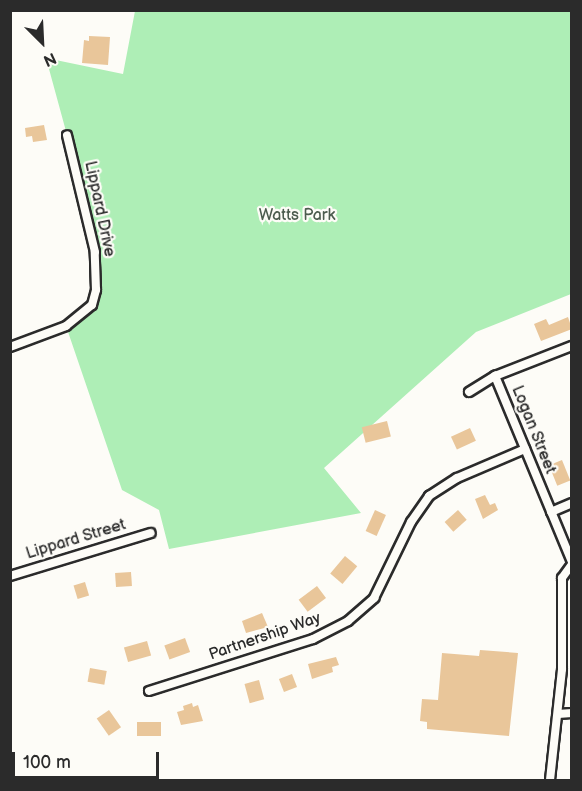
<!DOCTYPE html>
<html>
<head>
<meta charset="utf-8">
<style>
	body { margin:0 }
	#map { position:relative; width:582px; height:791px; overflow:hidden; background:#fdfcf7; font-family:"Balsamiq Sans",sans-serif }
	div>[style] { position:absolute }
	.green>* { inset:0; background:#aeeeb6 }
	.building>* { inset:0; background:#e9c69a; transform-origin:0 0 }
	.roads { filter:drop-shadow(2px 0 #2b2b2b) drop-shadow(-2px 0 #2b2b2b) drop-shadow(0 2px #2b2b2b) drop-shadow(0 -2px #2b2b2b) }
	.street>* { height:8px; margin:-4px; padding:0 4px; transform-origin:4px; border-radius:4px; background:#fdfcf7 }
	span { translate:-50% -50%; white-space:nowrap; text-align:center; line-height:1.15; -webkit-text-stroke:4.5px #fdfcf7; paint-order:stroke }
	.street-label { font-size:16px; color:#2b2b2b }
	.park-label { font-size:16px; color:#4c5c4e }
	.frame { position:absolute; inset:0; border:12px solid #2b2b2b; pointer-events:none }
	.north { position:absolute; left:12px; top:12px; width:60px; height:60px; -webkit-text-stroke:4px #fdfcf7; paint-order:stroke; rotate:156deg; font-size:16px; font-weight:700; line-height:24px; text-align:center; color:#2b2b2b }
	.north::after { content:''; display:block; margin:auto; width:21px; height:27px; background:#2b2b2b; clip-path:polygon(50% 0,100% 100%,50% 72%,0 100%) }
	.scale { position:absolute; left:12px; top:752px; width:147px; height:27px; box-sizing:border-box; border:3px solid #2b2b2b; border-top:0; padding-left:8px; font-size:18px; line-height:21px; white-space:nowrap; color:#2b2b2b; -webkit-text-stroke:4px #fdfcf7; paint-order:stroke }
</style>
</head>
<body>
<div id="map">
	<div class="green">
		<i style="clip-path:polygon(135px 11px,571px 11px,571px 294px,476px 332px,324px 468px,361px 513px,169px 549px,159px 510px,122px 490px,66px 326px,92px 305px,97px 275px,67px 135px,46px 58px,123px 74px)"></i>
	</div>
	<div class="building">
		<i style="clip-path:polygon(89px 36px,110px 37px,108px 65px,82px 63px,84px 40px,89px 41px)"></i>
		<i style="clip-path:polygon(44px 125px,47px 140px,33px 142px,32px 136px,26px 137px,25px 128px)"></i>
		<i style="clip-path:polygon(568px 317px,572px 329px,541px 341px,534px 324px,546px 319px,549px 325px)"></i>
		<i style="left:387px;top:421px;width:16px;height:26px;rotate:76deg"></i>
		<i style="left:470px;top:428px;width:14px;height:21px;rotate:65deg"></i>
		<i style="left:562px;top:460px;width:22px;height:14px;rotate:68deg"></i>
		<i style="clip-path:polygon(485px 495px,490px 505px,495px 503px,498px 510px,483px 519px,475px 499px)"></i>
		<i style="left:375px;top:510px;width:12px;height:23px;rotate:24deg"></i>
		<i style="left:458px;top:510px;width:13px;height:18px;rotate:48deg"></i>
		<i style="left:345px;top:556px;width:16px;height:23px;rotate:40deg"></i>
		<i style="left:131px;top:572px;width:14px;height:16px;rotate:86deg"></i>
		<i style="left:85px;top:582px;width:14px;height:12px;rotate:73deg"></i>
		<i style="left:317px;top:586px;width:15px;height:23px;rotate:53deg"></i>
		<i style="clip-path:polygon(262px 613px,268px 627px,246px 633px,242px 621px)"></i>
		<i style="left:185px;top:638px;width:15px;height:22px;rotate:70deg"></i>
		<i style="left:147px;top:641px;width:15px;height:24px;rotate:74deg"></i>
		<i style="clip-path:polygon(480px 650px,518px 653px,509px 736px,427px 729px,427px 722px,420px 721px,422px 699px,438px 700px,442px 653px,479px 656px)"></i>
		<i style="clip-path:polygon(336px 657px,339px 665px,332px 667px,333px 672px,312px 679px,308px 664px)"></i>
		<i style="left:90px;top:668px;width:17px;height:14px;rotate:10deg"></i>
		<i style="left:292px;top:674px;width:14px;height:14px;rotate:69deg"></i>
		<i style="left:259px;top:680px;width:20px;height:15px;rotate:75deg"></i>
		<i style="clip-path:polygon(192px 703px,193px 707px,198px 705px,203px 721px,181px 725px,177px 712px,184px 710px,183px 706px)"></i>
		<i style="left:109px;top:710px;width:21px;height:15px;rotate:55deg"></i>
		<i style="left:137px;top:722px;width:24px;height:14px"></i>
	</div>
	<div class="roads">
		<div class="street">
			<i style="left:10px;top:347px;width:60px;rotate:-20.6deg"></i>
			<i style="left:66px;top:326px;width:33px;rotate:-39deg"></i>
			<i style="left:92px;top:305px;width:16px;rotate:-75deg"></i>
			<i style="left:96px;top:290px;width:38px;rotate:-92deg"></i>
			<i style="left:95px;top:252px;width:120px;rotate:-103.5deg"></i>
			<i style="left:495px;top:376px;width:201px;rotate:67.5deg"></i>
			<i style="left:469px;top:392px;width:31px;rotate:-32deg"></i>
			<i style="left:495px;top:376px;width:83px;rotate:-21.3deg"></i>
			<i style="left:551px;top:512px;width:23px;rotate:-23deg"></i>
			<i style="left:10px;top:576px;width:147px;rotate:-17deg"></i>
			<i style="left:149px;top:691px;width:172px;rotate:-17.6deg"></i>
			<i style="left:313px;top:639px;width:39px;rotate:-27deg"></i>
			<i style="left:348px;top:621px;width:35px;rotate:-41deg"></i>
			<i style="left:374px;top:598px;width:85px;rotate:-64deg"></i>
			<i style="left:411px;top:522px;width:32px;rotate:-55deg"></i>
			<i style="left:429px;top:496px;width:33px;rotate:-33deg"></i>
			<i style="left:457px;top:478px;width:74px;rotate:-23.1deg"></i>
			<i style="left:558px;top:714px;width:14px;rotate:-4deg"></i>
			<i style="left:550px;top:780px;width:112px;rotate:-83.8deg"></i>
			<i style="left:562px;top:669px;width:91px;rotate:-90deg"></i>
			<i style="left:562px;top:578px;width:17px;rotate:-54deg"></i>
		</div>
	</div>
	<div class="street-label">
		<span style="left:99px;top:209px;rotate:78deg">Lippard Drive</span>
		<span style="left:533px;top:430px;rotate:68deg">Logan Street</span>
		<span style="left:76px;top:540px;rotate:-17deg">Lippard Street</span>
		<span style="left:265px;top:637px;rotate:-19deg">Partnership Way</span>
	</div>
	<div class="park-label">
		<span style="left:297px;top:216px">Watts Park</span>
	</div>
	<div class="frame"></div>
	<div class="north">N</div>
	<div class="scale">100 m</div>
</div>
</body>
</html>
